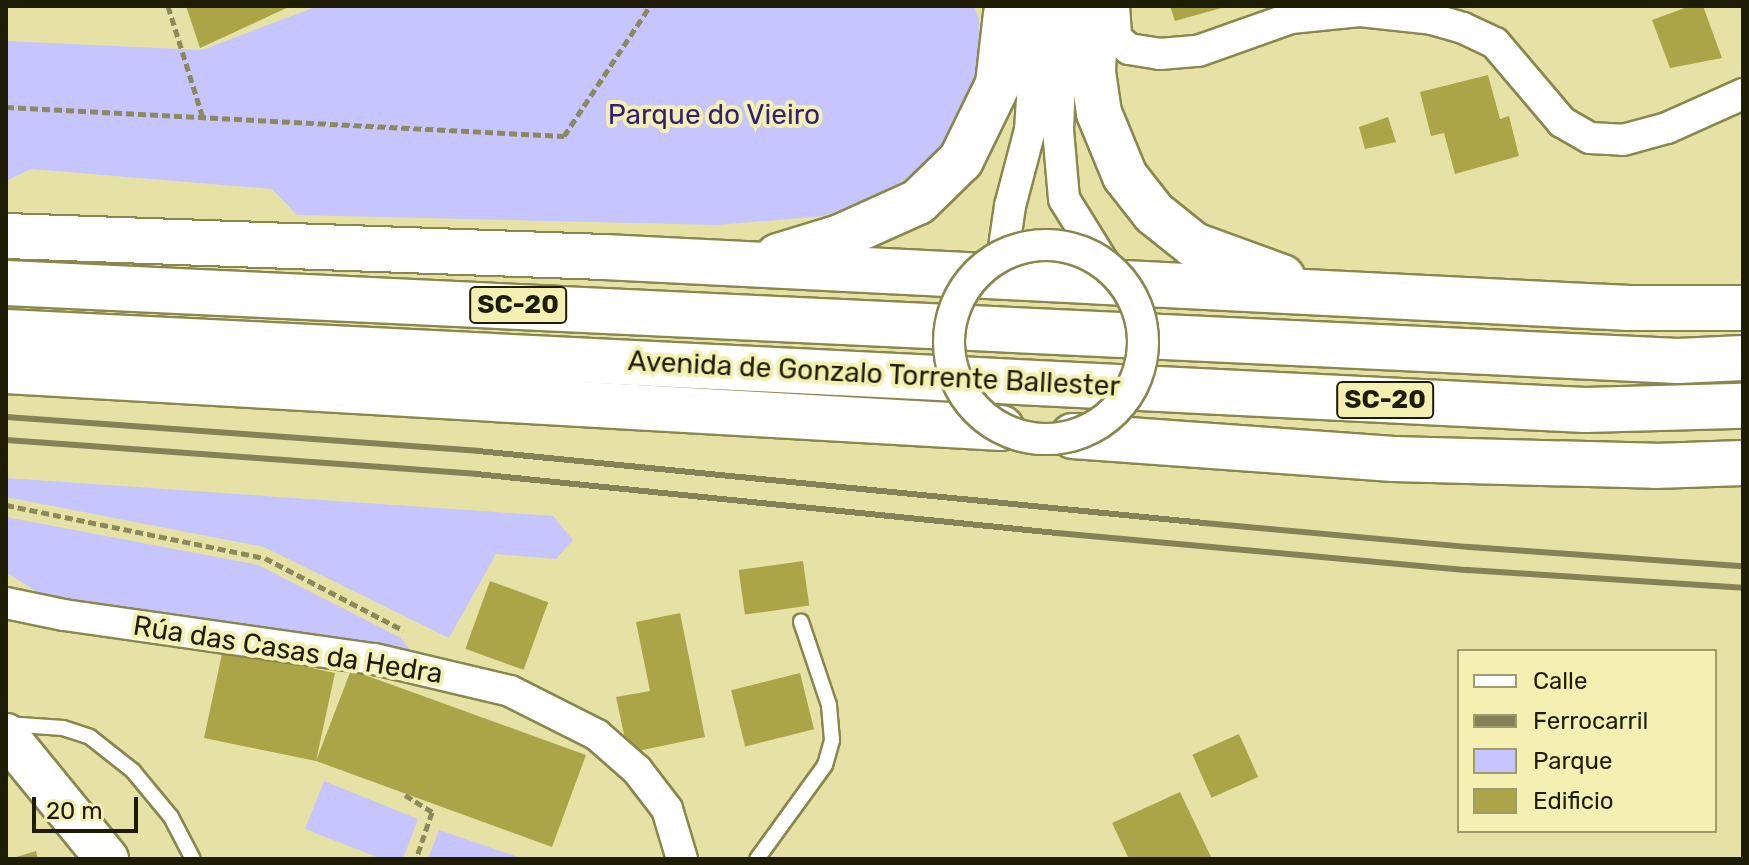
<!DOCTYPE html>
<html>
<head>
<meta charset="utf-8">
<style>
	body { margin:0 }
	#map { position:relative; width:1749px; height:865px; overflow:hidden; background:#e6e2a5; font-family:Rubik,sans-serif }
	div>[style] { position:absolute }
	.green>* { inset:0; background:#c6c5fd }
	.building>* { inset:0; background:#aba548; transform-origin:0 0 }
	.path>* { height:5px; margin-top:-2.5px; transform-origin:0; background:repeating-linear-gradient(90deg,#8c895d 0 8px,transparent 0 12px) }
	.roads { filter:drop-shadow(2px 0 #8a874d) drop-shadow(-2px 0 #8a874d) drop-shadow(0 2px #8a874d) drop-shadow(0 -2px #8a874d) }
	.lane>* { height:14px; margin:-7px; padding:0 7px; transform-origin:7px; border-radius:7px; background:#fff }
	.street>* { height:30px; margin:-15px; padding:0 15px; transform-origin:15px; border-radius:15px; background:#fff }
	.secondary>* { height:42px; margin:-21px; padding:0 21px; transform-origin:21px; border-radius:21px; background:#fff }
	.highway>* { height:44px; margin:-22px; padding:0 22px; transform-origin:22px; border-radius:22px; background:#fff }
	.rail>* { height:6px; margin:-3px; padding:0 3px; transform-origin:3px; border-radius:3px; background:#858257 }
	.bridges { filter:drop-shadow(2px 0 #8a874d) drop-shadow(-2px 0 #8a874d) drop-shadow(0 2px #8a874d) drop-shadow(0 -2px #8a874d) }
	.street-bridge>* { height:30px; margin:-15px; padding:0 15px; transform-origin:15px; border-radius:15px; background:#fff }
	.street-bridge>.ring { margin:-15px; padding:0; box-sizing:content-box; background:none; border:30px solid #fff; border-radius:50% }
	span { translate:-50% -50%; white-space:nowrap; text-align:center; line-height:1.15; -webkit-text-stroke:8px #f3f0b2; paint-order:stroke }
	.shield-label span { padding:2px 6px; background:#f3f0b2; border:2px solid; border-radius:6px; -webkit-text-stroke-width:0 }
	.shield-label { font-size:26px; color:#1e1c04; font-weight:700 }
	.park-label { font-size:28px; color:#331f7b }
	.street-label { font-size:28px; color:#1e1c04 }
	.frame { position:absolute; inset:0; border:8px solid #1e1c04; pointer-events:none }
	.legend { position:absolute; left:1457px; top:649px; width:260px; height:184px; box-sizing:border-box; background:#f3f0b2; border:2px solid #9e9b6c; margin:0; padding:10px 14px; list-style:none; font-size:24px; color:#1e1c04 }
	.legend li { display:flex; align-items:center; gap:16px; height:40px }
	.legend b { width:40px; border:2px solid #9e9b6c }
	.scale { position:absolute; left:32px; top:797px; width:106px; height:36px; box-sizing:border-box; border:4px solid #1e1c04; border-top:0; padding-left:10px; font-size:24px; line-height:28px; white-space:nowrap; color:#1e1c04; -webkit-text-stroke:6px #f3f0b2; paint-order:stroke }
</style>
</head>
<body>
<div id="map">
	<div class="green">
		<i style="clip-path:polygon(318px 6px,974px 6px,979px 19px,978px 72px,957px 131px,927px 165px,888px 192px,824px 216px,717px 225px,297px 215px,272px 189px,31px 169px,6px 181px,6px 41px,202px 50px)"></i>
		<i style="clip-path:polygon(6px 478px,553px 516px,573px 540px,556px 559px,496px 554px,449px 638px,264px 547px,6px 497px)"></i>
		<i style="clip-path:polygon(6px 517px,258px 565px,401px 638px,414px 655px,43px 596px,6px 572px)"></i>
		<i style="clip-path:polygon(324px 781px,418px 819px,403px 859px,382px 859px,305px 829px)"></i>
		<i style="clip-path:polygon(439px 830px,524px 859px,428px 859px)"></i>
	</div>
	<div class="building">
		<i style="clip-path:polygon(186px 6px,291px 6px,200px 48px)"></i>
		<i style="clip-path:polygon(1170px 6px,1225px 6px,1225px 7px,1175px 21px)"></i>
		<i style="clip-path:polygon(1690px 6px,1703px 6px,1722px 58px,1670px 68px,1652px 20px)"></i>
		<i style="clip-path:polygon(1488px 75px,1500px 119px,1509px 116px,1519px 156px,1455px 174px,1444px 133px,1431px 136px,1420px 92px)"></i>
		<i style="clip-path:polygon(1388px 117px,1396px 142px,1365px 149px,1359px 127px)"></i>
		<i style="left:803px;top:561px;width:45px;height:65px;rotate:82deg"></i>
		<i style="left:490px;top:581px;width:62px;height:72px;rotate:20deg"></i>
		<i style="clip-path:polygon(680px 613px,705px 737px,628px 753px,616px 697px,650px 691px,636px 622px)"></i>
		<i style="clip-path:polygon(223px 649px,335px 673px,316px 761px,351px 670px,586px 755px,552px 847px,316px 761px,204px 738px)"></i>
		<i style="left:800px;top:673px;width:58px;height:71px;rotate:76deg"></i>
		<i style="left:1239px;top:734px;width:47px;height:51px;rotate:66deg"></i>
		<i style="clip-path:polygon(1180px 792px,1212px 859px,1129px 859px,1112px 823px)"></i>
		<i style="clip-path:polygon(36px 851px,38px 859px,13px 859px,13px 858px)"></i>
	</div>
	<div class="path">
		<i style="left:168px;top:6px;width:117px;rotate:72.6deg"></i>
		<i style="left:6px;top:107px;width:559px;rotate:2.98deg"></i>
		<i style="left:564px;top:136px;width:156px;rotate:-56.5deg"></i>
		<i style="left:6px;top:505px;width:264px;rotate:11.6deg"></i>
		<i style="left:265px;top:558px;width:156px;rotate:27.6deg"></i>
		<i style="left:405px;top:795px;width:32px;rotate:32deg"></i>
		<i style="left:432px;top:812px;width:50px;rotate:108.8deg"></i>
	</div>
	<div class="roads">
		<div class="lane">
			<i style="left:6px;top:724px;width:57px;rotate:4deg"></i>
			<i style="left:63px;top:728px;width:28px;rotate:18deg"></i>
			<i style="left:90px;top:737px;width:55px;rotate:38.3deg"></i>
			<i style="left:133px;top:771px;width:60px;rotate:50.4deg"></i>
			<i style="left:171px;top:817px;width:47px;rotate:62.4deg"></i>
			<i style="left:757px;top:859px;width:116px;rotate:-54.1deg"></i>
			<i style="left:825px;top:765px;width:26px;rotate:-74deg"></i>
			<i style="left:832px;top:740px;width:35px;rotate:-95deg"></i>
			<i style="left:829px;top:705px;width:88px;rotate:-108.6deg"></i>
		</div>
		<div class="street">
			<i style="left:1063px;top:6px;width:124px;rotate:92.3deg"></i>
			<i style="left:1058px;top:130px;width:69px;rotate:85deg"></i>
			<i style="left:1064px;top:199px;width:74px;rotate:58.2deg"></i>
			<i style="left:1114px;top:6px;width:32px;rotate:86deg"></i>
			<i style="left:1116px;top:38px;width:17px;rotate:40deg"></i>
			<i style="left:1129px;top:49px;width:31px;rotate:9deg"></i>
			<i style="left:1160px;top:54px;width:38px;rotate:-5deg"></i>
			<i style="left:1198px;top:51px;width:99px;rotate:-19.5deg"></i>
			<i style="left:1291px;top:18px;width:69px;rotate:-5.8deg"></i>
			<i style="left:1360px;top:11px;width:72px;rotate:6.3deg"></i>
			<i style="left:1432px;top:19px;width:32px;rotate:16deg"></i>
			<i style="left:1463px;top:28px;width:35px;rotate:25deg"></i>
			<i style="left:1495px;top:43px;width:104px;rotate:49.7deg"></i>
			<i style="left:1562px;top:122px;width:32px;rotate:30deg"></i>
			<i style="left:1590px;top:138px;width:33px;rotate:3deg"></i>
			<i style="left:1623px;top:140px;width:46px;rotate:-15.3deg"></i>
			<i style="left:1667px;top:128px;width:83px;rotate:-24.1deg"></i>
			<i style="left:1003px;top:254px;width:49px;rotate:-81.7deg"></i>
			<i style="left:1010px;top:206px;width:79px;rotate:-75.3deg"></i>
			<i style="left:1030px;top:130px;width:124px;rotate:-86.3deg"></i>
			<i style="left:6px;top:603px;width:59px;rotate:11.7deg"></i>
			<i style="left:64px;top:615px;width:314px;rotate:8.1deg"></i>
			<i style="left:375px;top:659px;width:139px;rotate:13.3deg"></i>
			<i style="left:510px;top:691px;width:97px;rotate:26.8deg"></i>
			<i style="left:597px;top:735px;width:53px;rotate:41.2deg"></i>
			<i style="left:637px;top:770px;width:49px;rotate:52.4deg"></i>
			<i style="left:667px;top:809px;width:52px;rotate:73.3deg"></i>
		</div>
		<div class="secondary">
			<i style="left:6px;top:735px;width:160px;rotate:50.8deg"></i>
		</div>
		<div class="highway">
			<i style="left:1096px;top:6px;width:66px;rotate:92.6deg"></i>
			<i style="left:1093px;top:72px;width:41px;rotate:81.7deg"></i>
			<i style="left:1099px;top:113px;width:68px;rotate:67.6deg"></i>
			<i style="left:1125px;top:176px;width:47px;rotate:51.9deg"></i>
			<i style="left:1154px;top:213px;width:51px;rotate:38.7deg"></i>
			<i style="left:1194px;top:245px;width:94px;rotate:20deg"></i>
			<i style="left:6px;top:236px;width:598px;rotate:2.01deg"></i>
			<i style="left:604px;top:257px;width:1027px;rotate:2.85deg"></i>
			<i style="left:1630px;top:308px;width:113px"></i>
			<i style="left:778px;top:256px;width:65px;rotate:-17deg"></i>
			<i style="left:840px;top:237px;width:85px;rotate:-24.2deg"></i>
			<i style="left:918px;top:202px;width:60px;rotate:-44.3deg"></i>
			<i style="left:961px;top:160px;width:85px;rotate:-64deg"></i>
			<i style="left:998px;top:84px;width:70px;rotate:-83.5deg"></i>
			<i style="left:6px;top:283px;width:1674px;rotate:2.67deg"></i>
			<i style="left:1678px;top:361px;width:65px;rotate:-2.6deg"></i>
			<i style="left:6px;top:332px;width:1581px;rotate:2.83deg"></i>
			<i style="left:1585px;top:410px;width:158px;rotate:-1.5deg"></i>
			<i style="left:6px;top:371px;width:997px;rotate:3.28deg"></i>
			<i style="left:1073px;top:436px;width:321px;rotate:4.1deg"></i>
			<i style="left:1393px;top:459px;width:262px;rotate:1.5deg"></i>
			<i style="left:1655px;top:466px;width:88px;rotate:-2deg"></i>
		</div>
	</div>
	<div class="rail">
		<i style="left:6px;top:417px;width:473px;rotate:4.1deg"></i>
		<i style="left:478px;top:451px;width:730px;rotate:5.66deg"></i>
		<i style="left:1204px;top:523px;width:266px;rotate:5.2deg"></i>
		<i style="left:1469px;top:547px;width:275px;rotate:4deg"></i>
		<i style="left:6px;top:440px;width:471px;rotate:4.1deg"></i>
		<i style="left:476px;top:474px;width:584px;rotate:5.8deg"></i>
		<i style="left:1057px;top:533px;width:412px;rotate:5.2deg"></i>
		<i style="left:1467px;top:570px;width:277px;rotate:3.7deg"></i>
	</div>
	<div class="bridges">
		<div class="street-bridge">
			<i class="ring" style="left:949px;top:245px;width:164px;height:164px"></i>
		</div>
	</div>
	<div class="shield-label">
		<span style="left:518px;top:305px">SC-20</span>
		<span style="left:1385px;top:400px">SC-20</span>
	</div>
	<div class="park-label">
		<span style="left:714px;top:115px">Parque do Vieiro</span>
	</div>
	<div class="street-label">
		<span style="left:874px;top:374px;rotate:3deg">Avenida de Gonzalo Torrente Ballester</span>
		<span style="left:288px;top:650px;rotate:9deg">Rúa das Casas da Hedra</span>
	</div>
	<div class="frame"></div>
	<ul class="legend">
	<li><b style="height:10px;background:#fff"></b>Calle</li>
	<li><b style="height:10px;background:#858257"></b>Ferrocarril</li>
	<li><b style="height:22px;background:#c6c5fd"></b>Parque</li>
	<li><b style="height:22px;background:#aba548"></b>Edificio</li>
	</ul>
	<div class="scale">20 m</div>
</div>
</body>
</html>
